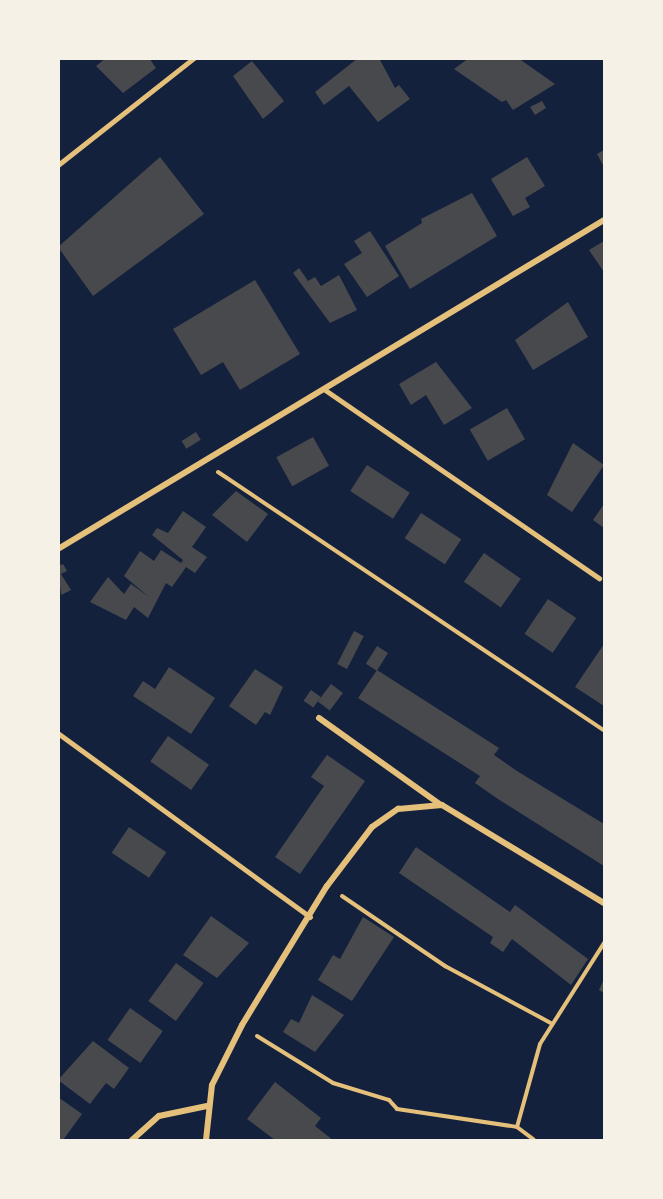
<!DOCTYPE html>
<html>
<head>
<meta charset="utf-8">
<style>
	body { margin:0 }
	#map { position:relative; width:663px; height:1199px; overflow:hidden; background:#14213d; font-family:Montserrat,sans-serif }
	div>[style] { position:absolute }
	.building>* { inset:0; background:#48494c; transform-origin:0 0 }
	.path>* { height:4px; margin:-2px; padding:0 2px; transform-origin:2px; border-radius:2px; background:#e5c07b }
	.service>* { height:4.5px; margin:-2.25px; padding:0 2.25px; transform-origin:2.25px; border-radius:2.25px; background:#e5c07b }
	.minor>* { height:6px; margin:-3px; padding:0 3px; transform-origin:3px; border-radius:3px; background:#e5c07b }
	span { translate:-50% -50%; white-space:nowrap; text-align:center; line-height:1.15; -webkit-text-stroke:5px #f6f1e7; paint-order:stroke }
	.frame { position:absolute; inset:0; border:60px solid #f6f1e7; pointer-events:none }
</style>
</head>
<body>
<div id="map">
	<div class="building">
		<i style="clip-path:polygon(106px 58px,149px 58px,156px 68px,123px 93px,96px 66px)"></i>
		<i style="clip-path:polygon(358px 58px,379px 58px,395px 88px,399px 85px,410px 99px,378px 122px,349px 86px,324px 105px,315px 92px)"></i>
		<i style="clip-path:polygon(469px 58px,518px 58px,555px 84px,513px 110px,506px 100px,502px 102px,454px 69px)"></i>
		<i style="clip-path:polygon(252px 61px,284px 101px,263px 119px,233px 76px)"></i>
		<i style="clip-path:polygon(542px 101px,546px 108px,535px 115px,530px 107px)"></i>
		<i style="clip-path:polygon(604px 150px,604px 167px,597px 154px)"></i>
		<i style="clip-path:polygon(160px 157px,204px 214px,93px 296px,58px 247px)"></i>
		<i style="clip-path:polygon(527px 157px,545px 186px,525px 198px,530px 207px,513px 216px,491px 179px)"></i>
		<i style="clip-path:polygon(472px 193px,497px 236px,410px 289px,385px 246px,422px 223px,421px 219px)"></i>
		<i style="clip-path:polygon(370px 231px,399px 276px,367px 297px,344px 264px,362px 253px,354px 241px)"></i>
		<i style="clip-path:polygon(604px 241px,604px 272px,589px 250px)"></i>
		<i style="clip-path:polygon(299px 268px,308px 281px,315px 277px,321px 286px,339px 275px,357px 310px,330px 323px,293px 273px)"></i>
		<i style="clip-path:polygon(255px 280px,300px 354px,240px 390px,223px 362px,201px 375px,173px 329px)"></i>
		<i style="clip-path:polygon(568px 302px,588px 337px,533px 370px,515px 340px)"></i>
		<i style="clip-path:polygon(436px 362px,472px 408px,444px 425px,426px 395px,411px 405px,399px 384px)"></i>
		<i style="left:507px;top:408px;width:36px;height:43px;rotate:60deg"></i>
		<i style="left:196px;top:432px;width:9px;height:17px;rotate:58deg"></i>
		<i style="left:313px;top:437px;width:33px;height:42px;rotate:61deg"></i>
		<i style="clip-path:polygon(573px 443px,604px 465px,572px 512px,547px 495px)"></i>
		<i style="left:367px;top:465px;width:51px;height:31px;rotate:33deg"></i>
		<i style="clip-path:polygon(236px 491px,268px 514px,247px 542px,212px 515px)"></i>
		<i style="clip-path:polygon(604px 504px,604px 528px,593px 520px)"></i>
		<i style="clip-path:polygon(183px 511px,206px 527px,192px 547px,207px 557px,195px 573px,186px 567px,172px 587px,166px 583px,148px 618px,134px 607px,126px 620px,90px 602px,108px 577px,124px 594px,131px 584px,149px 597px,124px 576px,140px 551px,154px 561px,161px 550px,181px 563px,183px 560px,152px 535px,157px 528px,168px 533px)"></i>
		<i style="left:421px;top:513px;width:48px;height:30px;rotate:33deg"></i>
		<i style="left:484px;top:553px;width:45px;height:35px;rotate:35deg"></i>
		<i style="clip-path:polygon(63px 564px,67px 571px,61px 574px,71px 590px,61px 595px,58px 566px)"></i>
		<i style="left:548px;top:599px;width:34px;height:42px;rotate:34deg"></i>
		<i style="left:354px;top:631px;width:11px;height:37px;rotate:27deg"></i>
		<i style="clip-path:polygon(604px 644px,604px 706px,575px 687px)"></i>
		<i style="left:377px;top:646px;width:13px;height:21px;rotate:32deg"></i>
		<i style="clip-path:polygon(169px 667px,215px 698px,191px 734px,133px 696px,143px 681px,155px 689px)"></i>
		<i style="clip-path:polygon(255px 669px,283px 687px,270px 715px,265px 712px,256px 725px,229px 706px)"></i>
		<i style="clip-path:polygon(377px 670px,499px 748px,494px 755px,517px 771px,604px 824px,604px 866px,498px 799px,475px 783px,480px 776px,358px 698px)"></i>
		<i style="left:331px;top:684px;width:15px;height:22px;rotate:37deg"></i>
		<i style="left:311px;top:690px;width:12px;height:13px;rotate:35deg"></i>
		<i style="left:168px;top:736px;width:50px;height:31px;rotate:35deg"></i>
		<i style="clip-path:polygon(327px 755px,365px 781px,300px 874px,275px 857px,324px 786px,311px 777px)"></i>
		<i style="left:129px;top:827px;width:45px;height:31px;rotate:34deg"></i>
		<i style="clip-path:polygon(416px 847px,510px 912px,515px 905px,588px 959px,571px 985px,512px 939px,503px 952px,490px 943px,493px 937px,399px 873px)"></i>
		<i style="clip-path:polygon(211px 916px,249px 943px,217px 978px,183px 955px)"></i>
		<i style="clip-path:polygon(363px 917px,394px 937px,352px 1001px,318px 980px,333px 955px,340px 959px)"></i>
		<i style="left:176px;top:963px;width:34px;height:47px;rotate:36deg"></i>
		<i style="clip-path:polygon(604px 979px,604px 993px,599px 990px)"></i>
		<i style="clip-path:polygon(312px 995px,344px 1015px,315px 1052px,283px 1032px,291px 1019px,299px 1023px)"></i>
		<i style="left:130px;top:1008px;width:40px;height:39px;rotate:35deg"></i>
		<i style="clip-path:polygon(93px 1041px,129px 1068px,114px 1089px,106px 1083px,90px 1104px,58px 1080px)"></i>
		<i style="clip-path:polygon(275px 1082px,321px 1118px,315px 1126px,333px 1140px,275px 1140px,247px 1119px)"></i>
		<i style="clip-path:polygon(58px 1097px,82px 1114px,63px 1140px,58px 1140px)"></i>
	</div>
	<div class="path">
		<i style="left:218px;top:472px;width:464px;rotate:33.8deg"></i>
		<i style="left:342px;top:896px;width:125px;rotate:34.2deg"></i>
		<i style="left:445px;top:966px;width:120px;rotate:28.3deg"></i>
		<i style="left:257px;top:1036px;width:89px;rotate:31.7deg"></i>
		<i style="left:333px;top:1083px;width:59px;rotate:16.9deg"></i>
		<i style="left:389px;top:1100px;width:12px;rotate:48deg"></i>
		<i style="left:397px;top:1109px;width:121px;rotate:8.5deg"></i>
		<i style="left:517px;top:1127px;width:21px;rotate:37deg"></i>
		<i style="left:517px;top:1127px;width:86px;rotate:-74.5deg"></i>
		<i style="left:540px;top:1044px;width:120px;rotate:-57.6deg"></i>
	</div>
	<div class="service">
		<i style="left:58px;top:165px;width:173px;rotate:-38.2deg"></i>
		<i style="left:324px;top:389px;width:334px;rotate:34.5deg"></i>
		<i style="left:58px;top:733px;width:312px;rotate:36.1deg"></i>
	</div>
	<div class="minor">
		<i style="left:58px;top:549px;width:637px;rotate:-31.07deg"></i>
		<i style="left:319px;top:718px;width:150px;rotate:35.5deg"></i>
		<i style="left:132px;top:1140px;width:36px;rotate:-42deg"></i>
		<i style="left:159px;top:1116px;width:49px;rotate:-11.8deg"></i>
		<i style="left:206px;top:1140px;width:55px;rotate:-83.8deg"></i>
		<i style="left:212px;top:1085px;width:67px;rotate:-63.4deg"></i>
		<i style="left:242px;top:1025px;width:163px;rotate:-58.6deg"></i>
		<i style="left:327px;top:886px;width:74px;rotate:-52.7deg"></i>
		<i style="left:372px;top:827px;width:32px;rotate:-35deg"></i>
		<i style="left:398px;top:809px;width:44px;rotate:-5.2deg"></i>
		<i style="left:442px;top:805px;width:189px;rotate:31.2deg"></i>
	</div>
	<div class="frame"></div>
</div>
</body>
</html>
